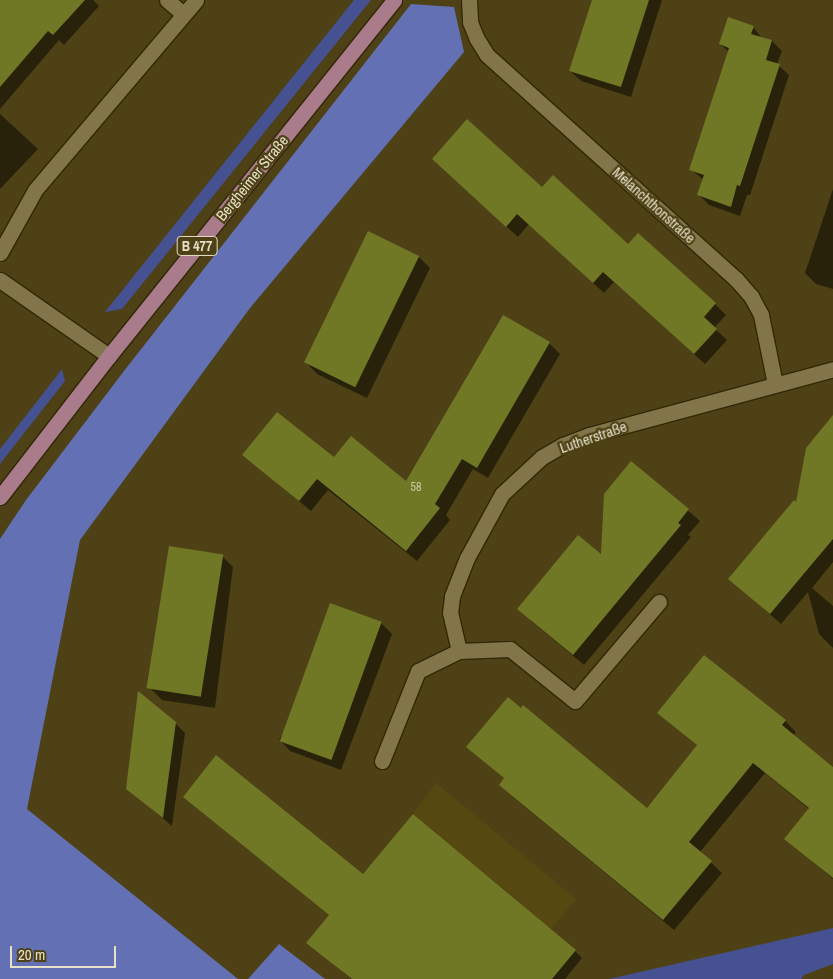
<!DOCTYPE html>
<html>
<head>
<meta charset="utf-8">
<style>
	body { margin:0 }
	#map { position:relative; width:833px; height:979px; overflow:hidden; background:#4d4115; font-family:"Archivo Narrow",sans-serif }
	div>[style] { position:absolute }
	.built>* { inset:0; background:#564811 }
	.green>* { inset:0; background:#465191 }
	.forest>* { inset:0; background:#6370b3 }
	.shadow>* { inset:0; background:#0007 }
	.building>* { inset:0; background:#707826; transform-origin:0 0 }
	.roads { filter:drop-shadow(1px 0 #312806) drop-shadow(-1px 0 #312806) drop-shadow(0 1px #312806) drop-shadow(0 -1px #312806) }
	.minor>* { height:15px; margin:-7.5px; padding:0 7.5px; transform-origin:7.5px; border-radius:7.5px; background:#82754a }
	.major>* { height:15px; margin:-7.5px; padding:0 7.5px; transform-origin:7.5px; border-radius:7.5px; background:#aa7b8b }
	span { translate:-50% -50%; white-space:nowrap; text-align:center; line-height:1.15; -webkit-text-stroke:4.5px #4d4115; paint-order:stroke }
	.number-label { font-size:12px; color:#c9c7a0 }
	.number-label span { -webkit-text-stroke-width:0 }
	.shield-label span { padding:1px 4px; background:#4d4115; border:1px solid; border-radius:4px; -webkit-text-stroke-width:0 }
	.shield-label { font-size:14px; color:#e7e1c9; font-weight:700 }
	.street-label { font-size:15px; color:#e7e1c9 }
	.scale { position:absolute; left:10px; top:946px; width:106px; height:22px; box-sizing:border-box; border:2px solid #e7e1c9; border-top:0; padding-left:6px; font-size:15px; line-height:18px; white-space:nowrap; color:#e7e1c9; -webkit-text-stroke:4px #4d4115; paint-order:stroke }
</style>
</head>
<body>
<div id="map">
	<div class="built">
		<i style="clip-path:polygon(436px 783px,576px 899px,510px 979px,455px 979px,519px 901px,470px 862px,374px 979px,352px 979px,332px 963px,438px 834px,413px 814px)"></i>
	</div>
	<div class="green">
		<i style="clip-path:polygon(354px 0,371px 0,122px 309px,105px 312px)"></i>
		<i style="clip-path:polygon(62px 369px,65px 381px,0 464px,0 449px)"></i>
		<i style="clip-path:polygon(833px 928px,833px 964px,804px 975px,801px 979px,609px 979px)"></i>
	</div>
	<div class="forest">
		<i style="clip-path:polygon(411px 4px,454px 7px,464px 52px,250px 308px,80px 540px,27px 809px,238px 979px,0 979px,0 539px,26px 500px,124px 371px)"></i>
		<i style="clip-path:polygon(279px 944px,325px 979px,248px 979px)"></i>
	</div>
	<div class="shadow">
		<i style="clip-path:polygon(0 0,93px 0,99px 6px,64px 45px,59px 40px,0 109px)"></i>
		<i style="clip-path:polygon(593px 0,662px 0,631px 97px,581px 81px,570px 71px)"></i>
		<i style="clip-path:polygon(753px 27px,762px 38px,772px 41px,782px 51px,777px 64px,789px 75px,750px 195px,747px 195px,740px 216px,709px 205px,699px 195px,704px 180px,690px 169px,729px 52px,720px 44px)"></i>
		<i style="clip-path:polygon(0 114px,38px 149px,0 189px)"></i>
		<i style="clip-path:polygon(444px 170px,542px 189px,715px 304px,726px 315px,714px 328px,727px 340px,705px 364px,614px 282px,604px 293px,529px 224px,518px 237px)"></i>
		<i style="clip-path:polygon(833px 189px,833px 289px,816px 284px,805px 273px)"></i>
		<i style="clip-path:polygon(419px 257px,430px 268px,367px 398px,317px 374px,306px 362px)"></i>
		<i style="clip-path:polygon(504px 317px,549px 343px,560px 354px,488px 478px,473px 469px,446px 515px,450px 520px,417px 561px,328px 490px,311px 511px,244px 455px,335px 459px,406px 483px)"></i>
		<i style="clip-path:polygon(833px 418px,833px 562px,812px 588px,833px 606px,833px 648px,819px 634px,808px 592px,781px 624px,730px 579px,797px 504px)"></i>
		<i style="clip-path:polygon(631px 462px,700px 521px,688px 535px,691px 537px,584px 665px,530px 620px,602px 556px)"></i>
		<i style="clip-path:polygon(222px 556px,233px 567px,215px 708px,162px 700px,150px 688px)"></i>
		<i style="clip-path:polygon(381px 623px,392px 634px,341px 770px,290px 751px,279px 739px)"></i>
		<i style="clip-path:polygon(659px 713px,785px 721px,796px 732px,793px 736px,833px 767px,833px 879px,786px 839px,809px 809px,765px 773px,700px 852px,722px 873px,674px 930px,512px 796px,501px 785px,505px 779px,468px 747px,647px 809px,698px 746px)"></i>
		<i style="clip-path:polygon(175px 723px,185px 733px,172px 826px,127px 788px)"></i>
		<i style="clip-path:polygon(192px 804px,363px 876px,575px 951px,582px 958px,565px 979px,351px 979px,308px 943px,330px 916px)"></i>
	</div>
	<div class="building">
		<i style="clip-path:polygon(0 0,85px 0,53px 35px,48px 31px,0 87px)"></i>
		<i style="clip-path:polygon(592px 0,649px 0,621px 87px,569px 71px)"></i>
		<i style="clip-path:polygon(728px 17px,754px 26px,751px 34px,772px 40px,766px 60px,780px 64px,740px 186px,737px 185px,731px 207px,697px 195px,704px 175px,689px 170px,729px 48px,719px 44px)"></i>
		<i style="clip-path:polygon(467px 119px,542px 187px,553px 175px,628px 244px,638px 233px,716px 303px,704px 317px,717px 329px,694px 354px,603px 272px,593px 283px,517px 214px,506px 227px,432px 159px)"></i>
		<i style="left:368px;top:231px;width:57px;height:146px;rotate:26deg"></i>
		<i style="clip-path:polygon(503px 315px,550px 342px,477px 468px,462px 459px,435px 504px,440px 508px,406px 551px,317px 479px,299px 501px,242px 455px,277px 412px,334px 457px,351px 436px,406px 481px)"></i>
		<i style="clip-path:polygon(833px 415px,833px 539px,770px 614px,728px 579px,794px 500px,796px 502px,806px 448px)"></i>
		<i style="clip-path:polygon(631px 461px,689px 509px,678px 523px,681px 525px,573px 655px,517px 609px,578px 535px,601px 554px,604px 494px)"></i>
		<i style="left:169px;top:546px;width:55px;height:144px;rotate:9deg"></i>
		<i style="left:330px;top:603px;width:55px;height:147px;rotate:20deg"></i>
		<i style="clip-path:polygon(704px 655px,786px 720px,782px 725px,833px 767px,833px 878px,784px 839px,809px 808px,753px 763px,689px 842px,712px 861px,663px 920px,499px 785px,504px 778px,466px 747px,508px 697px,521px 708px,523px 705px,647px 808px,697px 745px,657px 713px)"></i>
		<i style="clip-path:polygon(138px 691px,176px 722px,163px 818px,126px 789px)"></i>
		<i style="clip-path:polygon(216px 755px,363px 874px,413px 814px,576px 950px,552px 979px,352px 979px,306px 943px,329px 915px,183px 797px)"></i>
	</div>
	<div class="roads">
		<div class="minor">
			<i style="left:167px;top:0;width:21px;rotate:41deg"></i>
			<i style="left:469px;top:0;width:22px;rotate:87deg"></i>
			<i style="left:470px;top:22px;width:18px;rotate:68deg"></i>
			<i style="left:477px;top:39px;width:19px;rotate:58deg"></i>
			<i style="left:487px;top:55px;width:335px;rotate:42deg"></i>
			<i style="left:736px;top:279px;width:23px;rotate:49deg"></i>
			<i style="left:751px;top:296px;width:21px;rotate:62deg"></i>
			<i style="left:761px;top:315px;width:70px;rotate:78.5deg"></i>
			<i style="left:0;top:253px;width:72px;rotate:-60.9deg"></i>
			<i style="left:35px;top:190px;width:249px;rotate:-49.7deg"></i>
			<i style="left:0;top:280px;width:133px;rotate:34.9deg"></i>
			<i style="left:459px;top:651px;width:39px;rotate:-103deg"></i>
			<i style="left:450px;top:613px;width:17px;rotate:-83deg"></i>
			<i style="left:452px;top:596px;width:41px;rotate:-68.5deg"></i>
			<i style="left:467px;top:558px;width:73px;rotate:-61.3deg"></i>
			<i style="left:502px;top:494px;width:54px;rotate:-42.8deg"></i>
			<i style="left:542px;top:457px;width:24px;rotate:-30deg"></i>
			<i style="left:563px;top:445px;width:28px;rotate:-21deg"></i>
			<i style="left:589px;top:435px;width:253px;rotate:-15.1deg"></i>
			<i style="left:382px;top:761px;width:97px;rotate:-68.2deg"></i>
			<i style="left:418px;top:671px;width:46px;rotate:-26deg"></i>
			<i style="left:459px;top:651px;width:51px;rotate:-2.2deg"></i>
			<i style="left:510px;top:649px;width:83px;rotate:38.7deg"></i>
			<i style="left:575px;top:701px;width:130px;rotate:-49.7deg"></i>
		</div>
		<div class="major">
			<i style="left:0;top:497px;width:178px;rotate:-52.3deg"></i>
			<i style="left:109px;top:356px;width:456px;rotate:-51.3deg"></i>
		</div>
	</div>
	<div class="number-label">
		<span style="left:416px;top:488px">58</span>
	</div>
	<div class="shield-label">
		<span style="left:197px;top:246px">B 477</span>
	</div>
	<div class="street-label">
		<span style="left:252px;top:178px;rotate:-51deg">Bergheimer Straße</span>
		<span style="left:654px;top:205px;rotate:42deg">Melanchthonstraße</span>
		<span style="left:593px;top:437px;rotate:-19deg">Lutherstraße</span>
	</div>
	<div class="scale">20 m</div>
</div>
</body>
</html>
